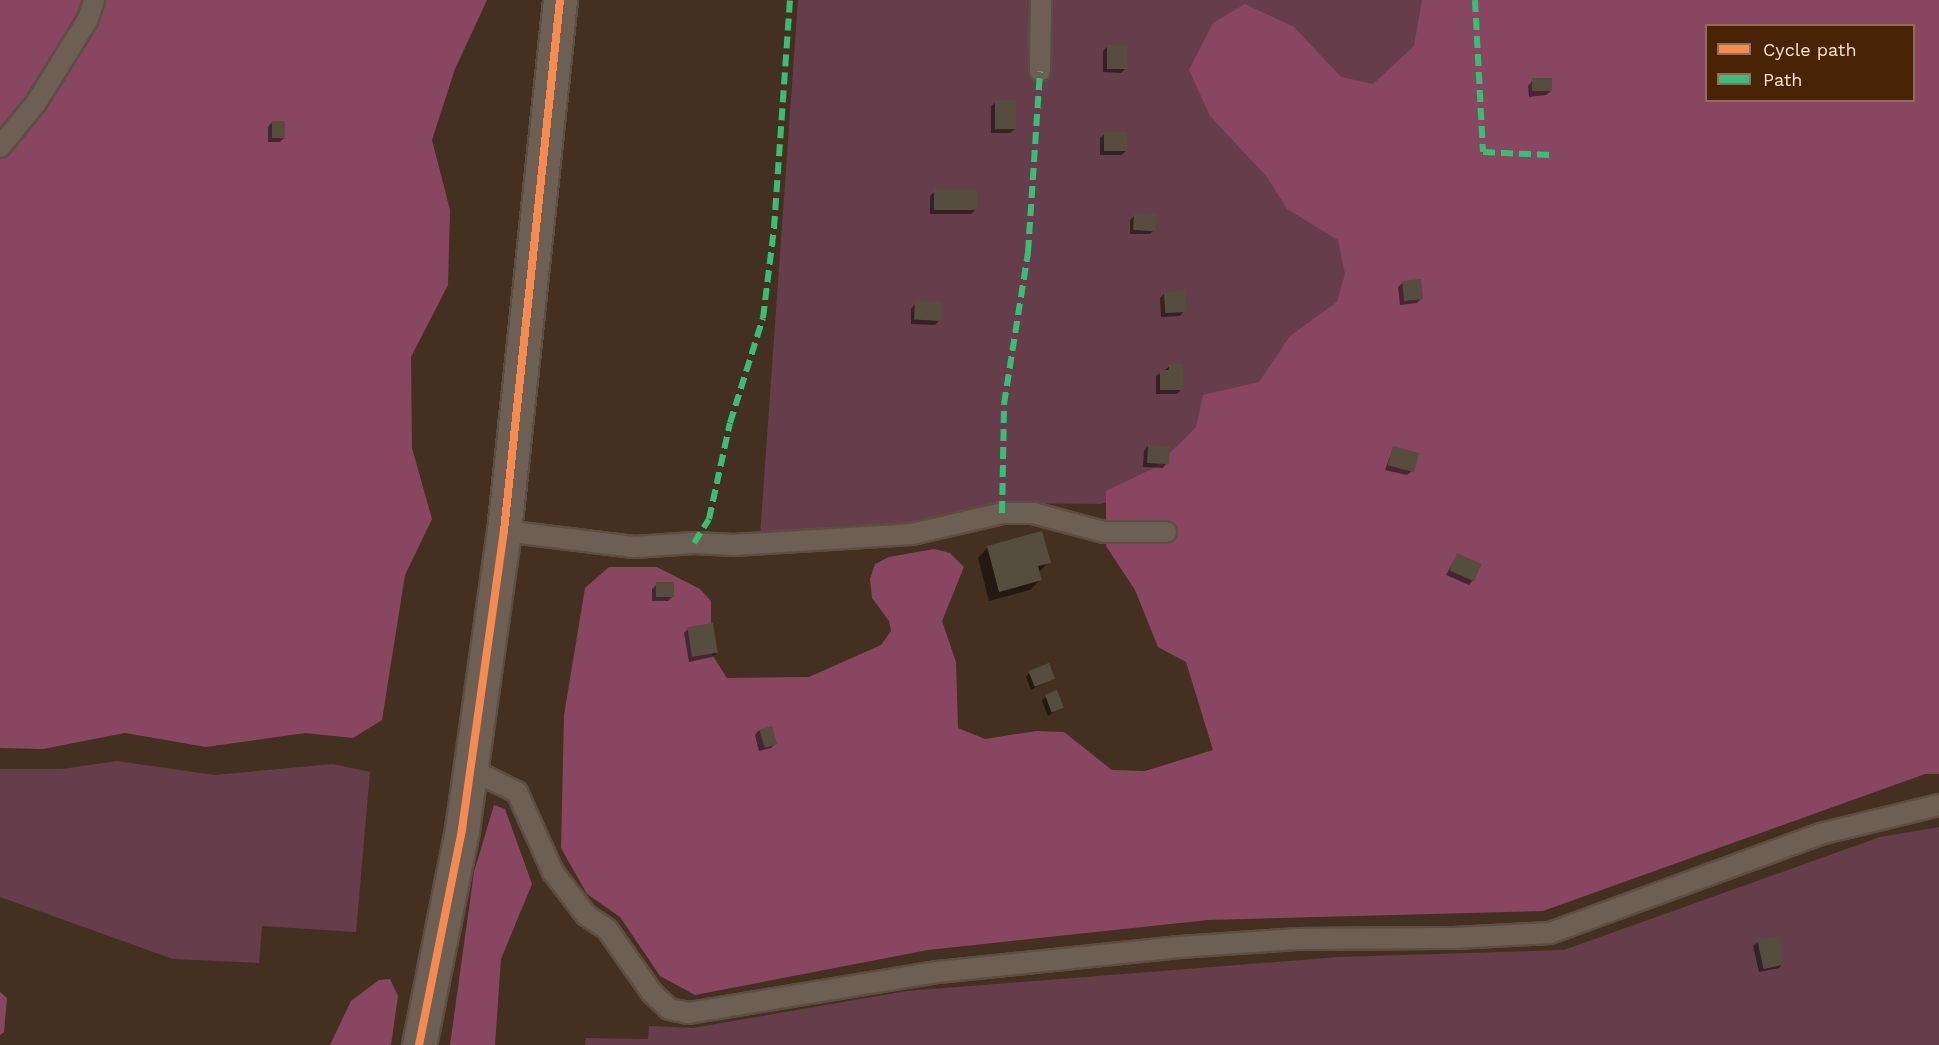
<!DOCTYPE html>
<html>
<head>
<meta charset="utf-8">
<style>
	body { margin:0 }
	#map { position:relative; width:1939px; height:1045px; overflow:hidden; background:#443021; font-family:"Work Sans",sans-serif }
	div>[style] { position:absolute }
	.green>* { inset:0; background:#663e4b }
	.forest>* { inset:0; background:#884661 }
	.shadow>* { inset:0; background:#0007 }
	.building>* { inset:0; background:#574d3e; transform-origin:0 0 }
	.roads { filter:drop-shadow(2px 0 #5e4e42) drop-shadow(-2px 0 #5e4e42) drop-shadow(0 2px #5e4e42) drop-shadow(0 -2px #5e4e42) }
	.service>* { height:20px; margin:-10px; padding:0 10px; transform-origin:10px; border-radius:10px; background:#6e5f55 }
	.tertiary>* { height:33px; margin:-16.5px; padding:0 16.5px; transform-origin:16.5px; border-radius:16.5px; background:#6e5f55 }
	.quiet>* { height:6px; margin-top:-3px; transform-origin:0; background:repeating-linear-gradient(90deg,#3abd76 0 12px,transparent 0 18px) }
	.cycleway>* { height:8px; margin:-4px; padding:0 4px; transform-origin:4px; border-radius:4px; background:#f68b52 }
	span { translate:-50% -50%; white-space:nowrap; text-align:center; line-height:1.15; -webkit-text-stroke:5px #482306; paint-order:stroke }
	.legend { position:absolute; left:1705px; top:24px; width:210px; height:78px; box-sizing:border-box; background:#482306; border:2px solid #8f6f58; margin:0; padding:8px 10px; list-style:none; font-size:18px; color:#fae1d2 }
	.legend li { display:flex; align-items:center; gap:12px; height:30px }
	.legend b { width:30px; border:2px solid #8f6f58 }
</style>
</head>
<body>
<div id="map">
	<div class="green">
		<i style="clip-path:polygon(798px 0,1434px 0,1352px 234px,1343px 304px,1238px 468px,1100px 504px,1014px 503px,911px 527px,760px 536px)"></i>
		<i style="clip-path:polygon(117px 761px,215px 775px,333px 764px,370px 772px,356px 932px,262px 926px,259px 963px,173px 959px,0 897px,0 769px,62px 769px)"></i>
		<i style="clip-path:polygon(1939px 827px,1939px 1045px,585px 1045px,586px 1038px,648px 1039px,649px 1026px,693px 1028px,907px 991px,1340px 957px,1564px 950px,1880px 837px)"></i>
	</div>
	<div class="forest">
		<i style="clip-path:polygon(0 0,487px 0,455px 69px,432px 140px,450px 210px,448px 285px,411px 357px,412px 448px,432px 519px,405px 575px,382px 720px,353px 738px,305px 733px,206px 747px,125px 733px,43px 749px,0 748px)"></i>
		<i style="clip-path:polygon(evenodd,1422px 0,1939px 0,1939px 774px,1925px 774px,1543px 911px,1208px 920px,928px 950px,695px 995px,660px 976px,620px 917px,587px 894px,561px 848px,564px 715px,585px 588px,609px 567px,657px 567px,700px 589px,711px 601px,711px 653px,727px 678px,809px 677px,881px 645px,891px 631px,889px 621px,872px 598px,870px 579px,875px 564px,889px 557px,934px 549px,950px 553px,964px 567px,942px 621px,956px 662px,958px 728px,985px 739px,1036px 731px,1064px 732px,1112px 770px,1145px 771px,1213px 750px,1186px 662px,1158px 647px,1135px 590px,1106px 546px,1106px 491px,1156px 467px,1196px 427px,1203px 395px,1259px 382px,1290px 336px,1337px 302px,1345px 274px,1338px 240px,1287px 209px,1267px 177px,1210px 116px,1189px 70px,1213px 23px,1245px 4px,1294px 27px,1341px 77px,1373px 84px,1414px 46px,1422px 0,1706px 26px,1914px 26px,1914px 100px,1706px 100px,1706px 26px)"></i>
		<i style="clip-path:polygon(494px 805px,505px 809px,532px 884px,501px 959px,495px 1045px,450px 1045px,474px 872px)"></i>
		<i style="clip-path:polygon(390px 979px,398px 996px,391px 1045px,330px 1045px,351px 1001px,379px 980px)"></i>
		<i style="clip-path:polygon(0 992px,7px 998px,4px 1032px,0 1035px)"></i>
	</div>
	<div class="shadow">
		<i style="clip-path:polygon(1107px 47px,1126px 68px,1121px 73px,1103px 72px,1103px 51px)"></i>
		<i style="clip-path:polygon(1532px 81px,1551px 91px,1546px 95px,1529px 97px,1528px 86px)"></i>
		<i style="clip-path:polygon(996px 102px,1015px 129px,1010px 133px,991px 133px,991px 106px)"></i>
		<i style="clip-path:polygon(272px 122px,284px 138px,280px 142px,268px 142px,268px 127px)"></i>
		<i style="clip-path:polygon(1105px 133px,1126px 151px,1121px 155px,1100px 155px,1100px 138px)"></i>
		<i style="clip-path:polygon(934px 192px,976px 209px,971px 214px,930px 214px,930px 196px)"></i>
		<i style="clip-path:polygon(1135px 215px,1154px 230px,1150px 234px,1130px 234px,1130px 220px)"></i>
		<i style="clip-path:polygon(1402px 283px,1422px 298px,1417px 303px,1400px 305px,1398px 287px)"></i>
		<i style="clip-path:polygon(1164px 294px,1184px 311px,1180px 316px,1161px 317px,1160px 298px)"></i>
		<i style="clip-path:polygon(915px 304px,940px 320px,935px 325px,911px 324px,911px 309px)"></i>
		<i style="clip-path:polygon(1170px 366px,1182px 389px,1177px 394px,1156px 394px,1156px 376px)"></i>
		<i style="clip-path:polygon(1148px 446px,1167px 463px,1163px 468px,1143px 467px,1144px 451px)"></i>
		<i style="clip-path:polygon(1393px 448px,1412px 471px,1407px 475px,1385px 470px)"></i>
		<i style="clip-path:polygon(1041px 533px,1049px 562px,1039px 572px,1040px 580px,1030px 590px,989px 601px,978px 558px,987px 548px)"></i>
		<i style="clip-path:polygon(1457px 555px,1473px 580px,1469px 585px,1446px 575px)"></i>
		<i style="clip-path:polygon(656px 585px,673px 596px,668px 601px,652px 601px,652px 589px)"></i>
		<i style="clip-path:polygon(688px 629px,717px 653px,712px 657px,689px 662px,684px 633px)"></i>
		<i style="clip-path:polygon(1030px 672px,1053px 678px,1031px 690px,1026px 677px)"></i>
		<i style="clip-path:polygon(1046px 696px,1062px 707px,1048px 716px,1042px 701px)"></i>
		<i style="clip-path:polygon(759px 730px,775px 744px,771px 748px,759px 751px,755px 735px)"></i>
		<i style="clip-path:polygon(1758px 942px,1783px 963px,1779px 968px,1759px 972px,1753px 946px)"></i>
	</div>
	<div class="building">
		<i style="left:1107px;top:45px;width:20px;height:24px"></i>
		<i style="left:1552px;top:78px;width:13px;height:20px;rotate:90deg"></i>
		<i style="left:995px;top:100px;width:21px;height:29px"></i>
		<i style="left:272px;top:121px;width:13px;height:17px"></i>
		<i style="left:1104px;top:132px;width:23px;height:19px"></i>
		<i style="left:977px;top:189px;width:21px;height:43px;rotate:90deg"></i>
		<i style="left:1134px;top:213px;width:22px;height:17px;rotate:3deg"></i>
		<i style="left:1421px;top:279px;width:20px;height:19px;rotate:84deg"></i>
		<i style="left:1185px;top:291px;width:21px;height:21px;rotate:87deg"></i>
		<i style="left:942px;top:302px;width:19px;height:27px;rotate:93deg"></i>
		<i style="clip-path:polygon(1169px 364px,1183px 364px,1183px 390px,1160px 390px,1160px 370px,1169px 370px)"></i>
		<i style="left:1148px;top:445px;width:22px;height:18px;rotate:3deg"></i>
		<i style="left:1393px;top:446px;width:27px;height:20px;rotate:15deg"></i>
		<i style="clip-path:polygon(1042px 531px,1051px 563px,1038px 566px,1042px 580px,999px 592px,987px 546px)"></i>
		<i style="left:1457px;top:553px;width:27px;height:19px;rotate:24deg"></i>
		<i style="left:674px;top:582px;width:15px;height:18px;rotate:90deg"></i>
		<i style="left:713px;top:623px;width:30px;height:26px;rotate:81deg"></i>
		<i style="left:1049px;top:663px;width:17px;height:22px;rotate:69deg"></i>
		<i style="left:1057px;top:690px;width:19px;height:13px;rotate:69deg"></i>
		<i style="left:772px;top:726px;width:19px;height:13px;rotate:74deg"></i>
		<i style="left:1779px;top:936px;width:29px;height:22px;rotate:78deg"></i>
	</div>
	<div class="roads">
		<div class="service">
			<i style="left:1040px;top:71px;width:71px;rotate:-89.2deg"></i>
			<i style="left:0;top:147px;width:57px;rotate:-50.7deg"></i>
			<i style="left:36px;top:103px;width:99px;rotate:-58.2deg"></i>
			<i style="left:88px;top:19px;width:20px;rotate:-72deg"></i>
			<i style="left:504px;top:531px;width:131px;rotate:7deg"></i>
			<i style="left:634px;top:547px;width:60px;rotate:-3.8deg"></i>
			<i style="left:694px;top:543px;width:40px;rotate:2.9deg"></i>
			<i style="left:734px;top:545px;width:178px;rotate:-3.5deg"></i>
			<i style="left:912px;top:534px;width:92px;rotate:-13.1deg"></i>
			<i style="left:1002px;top:513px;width:31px"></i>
			<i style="left:1033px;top:513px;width:73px;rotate:15deg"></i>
			<i style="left:1104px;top:532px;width:62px"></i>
			<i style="left:470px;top:769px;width:52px;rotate:26.1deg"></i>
			<i style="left:517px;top:792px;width:88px;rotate:65.8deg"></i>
			<i style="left:553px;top:872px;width:54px;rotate:52.5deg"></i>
			<i style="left:586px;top:915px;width:25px;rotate:34deg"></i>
			<i style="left:607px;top:929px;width:78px;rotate:54.9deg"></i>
			<i style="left:652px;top:993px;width:23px;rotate:43deg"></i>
			<i style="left:669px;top:1009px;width:20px;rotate:11deg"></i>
			<i style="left:689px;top:1013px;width:252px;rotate:-9.4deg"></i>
			<i style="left:938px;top:972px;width:243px;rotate:-5.9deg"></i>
			<i style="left:1180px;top:947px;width:116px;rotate:-3.9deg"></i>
			<i style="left:1296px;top:939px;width:158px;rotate:-0.4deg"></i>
			<i style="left:1454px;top:938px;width:96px;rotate:-3deg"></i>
			<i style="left:1550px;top:933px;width:288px;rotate:-20.1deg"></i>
			<i style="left:1820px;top:834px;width:122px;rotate:-13.7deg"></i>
		</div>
		<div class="tertiary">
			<i style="left:419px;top:1045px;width:220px;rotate:-78.7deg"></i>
			<i style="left:462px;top:829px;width:301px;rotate:-82deg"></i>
			<i style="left:504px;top:531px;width:534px;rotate:-83.98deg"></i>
		</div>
	</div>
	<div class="quiet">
		<i style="left:1475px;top:0;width:152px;rotate:87deg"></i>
		<i style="left:1483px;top:152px;width:66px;rotate:2.6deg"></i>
		<i style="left:1002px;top:513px;width:109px;rotate:-88.9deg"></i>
		<i style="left:1004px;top:404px;width:154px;rotate:-81deg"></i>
		<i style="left:1028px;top:252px;width:181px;rotate:-86.2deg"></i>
		<i style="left:694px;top:543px;width:28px;rotate:-58deg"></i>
		<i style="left:709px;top:519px;width:98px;rotate:-77.7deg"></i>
		<i style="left:730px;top:423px;width:110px;rotate:-72.6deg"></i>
		<i style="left:763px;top:318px;width:91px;rotate:-83deg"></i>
		<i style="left:774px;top:228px;width:229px;rotate:-86deg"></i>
	</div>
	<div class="cycleway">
		<i style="left:419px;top:1045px;width:220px;rotate:-78.7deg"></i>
		<i style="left:462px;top:829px;width:301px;rotate:-82deg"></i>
		<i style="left:504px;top:531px;width:534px;rotate:-83.98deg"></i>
	</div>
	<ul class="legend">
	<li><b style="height:8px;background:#f68b52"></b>Cycle path</li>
	<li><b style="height:8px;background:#3abd76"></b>Path</li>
	</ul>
</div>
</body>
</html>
